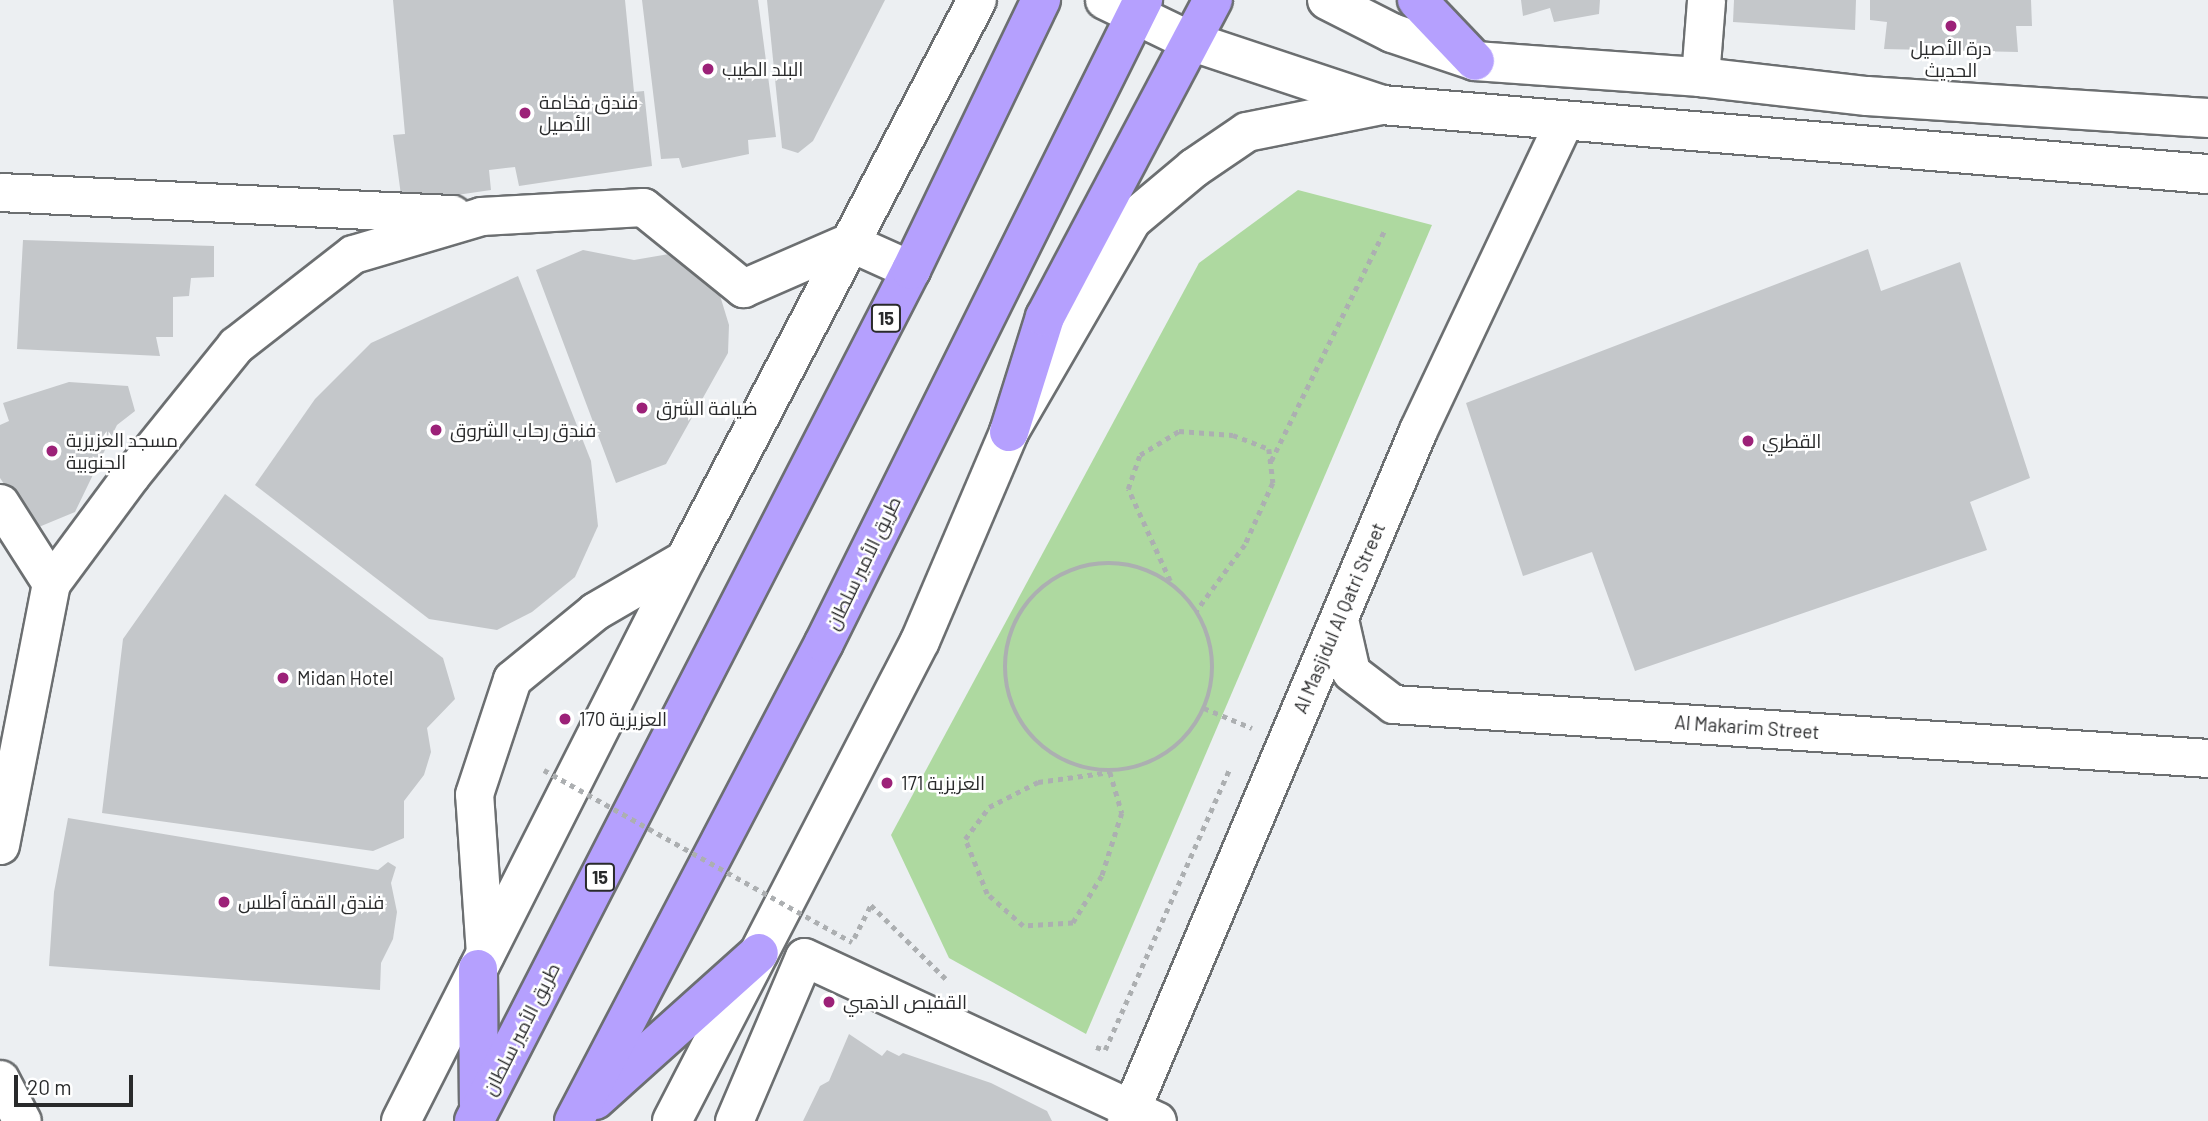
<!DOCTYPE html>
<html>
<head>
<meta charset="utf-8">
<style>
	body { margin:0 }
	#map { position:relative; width:2208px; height:1121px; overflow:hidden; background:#eceff2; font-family:Barlow,Cairo,sans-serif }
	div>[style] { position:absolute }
	.green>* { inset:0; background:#aed9a0 }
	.building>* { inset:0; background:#c4c7ca }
	.path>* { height:4.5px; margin-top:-2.25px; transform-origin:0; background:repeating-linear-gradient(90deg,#acafb1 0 5px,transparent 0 10px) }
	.path>.ring { margin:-2.25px; padding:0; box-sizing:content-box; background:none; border:4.5px solid #acafb1; border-radius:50% }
	.roads { filter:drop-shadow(2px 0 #6c6f71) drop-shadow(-2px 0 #6c6f71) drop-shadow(0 2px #6c6f71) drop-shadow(0 -2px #6c6f71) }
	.street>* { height:37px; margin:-18.5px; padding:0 18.5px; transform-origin:18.5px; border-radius:18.5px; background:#fff }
	.secondary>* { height:38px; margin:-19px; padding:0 19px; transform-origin:19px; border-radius:19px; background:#fff }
	.highway>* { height:38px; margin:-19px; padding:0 19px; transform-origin:19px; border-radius:19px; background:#b5a0fe }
	.path-bridge>* { height:4.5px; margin-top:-2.25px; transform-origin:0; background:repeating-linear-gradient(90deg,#acafb1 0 5px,transparent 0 10px) }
	.dots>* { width:19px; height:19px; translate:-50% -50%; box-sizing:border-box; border:4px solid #fff; border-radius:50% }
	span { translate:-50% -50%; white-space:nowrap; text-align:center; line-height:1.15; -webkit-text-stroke:5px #fff; paint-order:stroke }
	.shield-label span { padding:2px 5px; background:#fff; border:2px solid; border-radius:5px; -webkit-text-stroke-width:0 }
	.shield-label { font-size:18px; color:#292a2b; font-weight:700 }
	.poi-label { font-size:19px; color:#292a2b }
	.left { translate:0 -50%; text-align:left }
	.street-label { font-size:19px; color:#292a2b }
	.scale { position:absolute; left:14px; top:1075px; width:119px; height:32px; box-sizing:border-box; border:4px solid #292a2b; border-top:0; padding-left:9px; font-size:21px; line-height:24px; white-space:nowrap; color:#292a2b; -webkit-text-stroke:5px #fff; paint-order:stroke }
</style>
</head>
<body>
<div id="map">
	<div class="green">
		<i style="clip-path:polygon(1298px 190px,1432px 225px,1086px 1034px,949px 958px,891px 835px,1199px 263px)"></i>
	</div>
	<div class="building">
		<i style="clip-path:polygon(393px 0,625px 0,634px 92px,644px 91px,652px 166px,519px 186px,515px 167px,489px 170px,491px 190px,402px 203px,393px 135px,405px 134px)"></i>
		<i style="clip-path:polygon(642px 0,758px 0,776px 137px,748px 140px,749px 154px,682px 168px,679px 158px,661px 159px)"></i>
		<i style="clip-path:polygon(767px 0,885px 0,813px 141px,798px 153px,782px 148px)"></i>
		<i style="clip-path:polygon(1521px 0,1600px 0,1599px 14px,1554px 22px,1550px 8px,1523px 16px)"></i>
		<i style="clip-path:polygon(1734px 0,1856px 0,1855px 30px,1733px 22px)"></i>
		<i style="clip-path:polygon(1870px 0,2031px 0,2032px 26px,2016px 26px,2018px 52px,1884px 49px,1887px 22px,1870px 20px)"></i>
		<i style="clip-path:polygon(23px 240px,214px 246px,214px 277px,191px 278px,189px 296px,173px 297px,173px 337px,156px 337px,160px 356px,17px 349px)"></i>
		<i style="clip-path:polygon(1868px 249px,1881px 291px,1960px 262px,2030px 478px,1970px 502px,1987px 550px,1635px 671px,1592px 552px,1523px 576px,1466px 403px)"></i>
		<i style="clip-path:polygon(583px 250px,634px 260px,669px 254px,702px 266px,718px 289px,729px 325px,728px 353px,666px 464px,616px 483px,536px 270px)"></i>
		<i style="clip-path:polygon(518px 276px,591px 461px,598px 526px,575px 577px,532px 612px,497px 630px,429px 619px,255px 485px,315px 399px,371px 343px)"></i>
		<i style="clip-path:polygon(69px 382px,128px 386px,135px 411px,117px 425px,75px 512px,34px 529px,0 478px,0 425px,9px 421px,3px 403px)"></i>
		<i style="clip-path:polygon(225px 494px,443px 658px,455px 699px,427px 728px,431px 752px,424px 775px,404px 801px,404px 838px,373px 851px,102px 813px,123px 639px)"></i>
		<i style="clip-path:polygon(68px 818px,378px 870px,388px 862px,396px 867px,391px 883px,397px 912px,393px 939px,381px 963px,380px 990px,49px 966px,54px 892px)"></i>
		<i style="clip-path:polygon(849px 1034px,882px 1056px,887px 1050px,899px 1056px,903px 1053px,991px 1083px,1047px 1111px,1052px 1121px,803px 1121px,820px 1086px,829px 1081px)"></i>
	</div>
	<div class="path">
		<i style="left:1271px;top:461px;width:258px;rotate:-63.8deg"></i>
		<i class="ring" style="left:1005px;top:563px;width:203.5px;height:203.5px"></i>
		<i style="left:1170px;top:581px;width:101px;rotate:-114.5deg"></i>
		<i style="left:1128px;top:489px;width:36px;rotate:-71deg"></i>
		<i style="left:1140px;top:455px;width:46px;rotate:-31.6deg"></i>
		<i style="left:1179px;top:431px;width:54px;rotate:4.2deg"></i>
		<i style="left:1233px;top:435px;width:39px;rotate:21deg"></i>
		<i style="left:1269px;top:449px;width:34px;rotate:83deg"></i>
		<i style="left:1273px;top:483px;width:68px;rotate:114.3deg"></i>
		<i style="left:1245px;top:545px;width:83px;rotate:126.2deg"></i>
		<i style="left:1204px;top:708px;width:52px;rotate:22.6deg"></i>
		<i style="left:1110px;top:772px;width:43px;rotate:73.7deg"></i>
		<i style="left:1122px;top:813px;width:66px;rotate:107.6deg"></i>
		<i style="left:1102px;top:876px;width:55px;rotate:121.7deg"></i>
		<i style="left:1073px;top:923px;width:50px;rotate:176.6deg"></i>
		<i style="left:1023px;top:926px;width:48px;rotate:-138.4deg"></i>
		<i style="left:987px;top:894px;width:59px;rotate:-111.8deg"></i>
		<i style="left:965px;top:839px;width:40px;rotate:-53deg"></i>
		<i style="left:989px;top:807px;width:55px;rotate:-27deg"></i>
		<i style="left:1038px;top:782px;width:73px;rotate:-7.9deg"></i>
		<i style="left:854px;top:938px;width:37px;rotate:-63deg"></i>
		<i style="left:871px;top:905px;width:105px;rotate:44.6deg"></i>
		<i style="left:1096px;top:1047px;width:9px;rotate:18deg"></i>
		<i style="left:1105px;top:1050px;width:306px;rotate:-66.1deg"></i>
	</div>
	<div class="roads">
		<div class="street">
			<i style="left:1700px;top:77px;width:77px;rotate:-85.5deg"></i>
			<i style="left:0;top:192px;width:453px;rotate:2.8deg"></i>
			<i style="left:0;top:503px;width:95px;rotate:57.5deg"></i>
			<i style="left:1339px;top:619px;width:54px;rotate:77.2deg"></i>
			<i style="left:1351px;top:672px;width:53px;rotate:37.3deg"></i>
			<i style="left:1393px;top:704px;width:817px;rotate:3.79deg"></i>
			<i style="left:0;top:845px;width:267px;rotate:-79deg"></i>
			<i style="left:51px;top:583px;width:134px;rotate:-53.5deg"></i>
			<i style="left:131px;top:475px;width:167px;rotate:-51.1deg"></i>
			<i style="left:236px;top:345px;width:148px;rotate:-37.9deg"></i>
			<i style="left:353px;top:254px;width:134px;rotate:-16.5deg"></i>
			<i style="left:481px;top:216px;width:162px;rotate:-3.2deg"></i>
			<i style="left:643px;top:207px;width:129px;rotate:39deg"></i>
			<i style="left:743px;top:288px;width:116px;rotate:-23.5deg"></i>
			<i style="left:849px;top:242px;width:68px;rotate:24.3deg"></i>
			<i style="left:485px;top:954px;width:160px;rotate:-93.9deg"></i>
			<i style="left:474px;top:794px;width:121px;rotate:-71.7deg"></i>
			<i style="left:512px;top:679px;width:107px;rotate:-39.3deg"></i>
			<i style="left:595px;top:611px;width:105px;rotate:-30.2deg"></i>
			<i style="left:0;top:1079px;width:47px;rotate:62.4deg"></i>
			<i style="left:734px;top:1121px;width:178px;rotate:-66.9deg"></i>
			<i style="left:804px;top:957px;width:389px;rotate:24.9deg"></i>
			<i style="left:1126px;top:1121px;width:750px;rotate:-67.09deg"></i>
			<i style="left:1418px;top:430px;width:342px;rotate:-64.7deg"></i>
		</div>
		<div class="secondary">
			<i style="left:1105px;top:0;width:94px;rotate:25.8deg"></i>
			<i style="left:1190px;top:41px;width:202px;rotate:18.4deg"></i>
			<i style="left:1382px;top:105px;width:829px;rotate:4.78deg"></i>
			<i style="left:1327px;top:0;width:73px;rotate:26.9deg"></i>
			<i style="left:1392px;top:33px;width:88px;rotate:18.6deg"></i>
			<i style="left:1475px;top:61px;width:226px;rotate:4.1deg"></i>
			<i style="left:1700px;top:77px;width:168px;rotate:6.5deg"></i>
			<i style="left:1867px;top:96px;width:342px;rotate:3.7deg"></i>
			<i style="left:401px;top:1121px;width:631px;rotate:-63.15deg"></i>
			<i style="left:686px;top:558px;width:629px;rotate:-62.46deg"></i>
			<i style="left:672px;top:1121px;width:540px;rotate:-62.68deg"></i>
			<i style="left:920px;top:641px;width:227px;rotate:-66.9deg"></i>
			<i style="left:1009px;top:432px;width:245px;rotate:-59.9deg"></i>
			<i style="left:1132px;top:220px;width:81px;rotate:-40deg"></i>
			<i style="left:1194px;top:168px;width:64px;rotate:-34.2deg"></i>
			<i style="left:1247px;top:132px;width:138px;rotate:-11.3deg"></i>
		</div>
		<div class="highway">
			<i style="left:1417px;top:0;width:84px;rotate:46.4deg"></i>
			<i style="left:1009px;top:432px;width:121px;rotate:-72.6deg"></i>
			<i style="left:1045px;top:317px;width:359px;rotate:-62.1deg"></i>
			<i style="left:478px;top:969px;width:135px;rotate:89.6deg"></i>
			<i style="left:595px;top:1100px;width:220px;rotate:-41.9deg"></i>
			<i style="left:474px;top:1121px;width:957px;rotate:-62.82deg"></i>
			<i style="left:911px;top:270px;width:300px;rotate:-64.3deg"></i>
			<i style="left:574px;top:1121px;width:539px;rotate:-62.39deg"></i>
			<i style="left:824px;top:643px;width:718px;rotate:-63.61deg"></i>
		</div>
	</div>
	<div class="path-bridge">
		<i style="left:544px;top:770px;width:353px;rotate:29.2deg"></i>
	</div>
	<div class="dots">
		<i style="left:1951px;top:26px;background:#9c2178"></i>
		<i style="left:708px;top:69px;background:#9c2178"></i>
		<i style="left:525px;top:113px;background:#9c2178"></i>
		<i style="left:642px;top:408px;background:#9c2178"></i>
		<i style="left:436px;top:430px;background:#9c2178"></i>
		<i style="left:1748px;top:441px;background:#9c2178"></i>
		<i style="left:52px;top:451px;background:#9c2178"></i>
		<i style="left:283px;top:678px;background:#9c2178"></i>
		<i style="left:565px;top:719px;background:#9c2178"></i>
		<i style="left:887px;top:783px;background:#9c2178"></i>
		<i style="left:224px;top:902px;background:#9c2178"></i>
		<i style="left:829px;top:1002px;background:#9c2178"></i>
	</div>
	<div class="shield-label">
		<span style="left:886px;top:318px">15</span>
		<span style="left:600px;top:877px">15</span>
	</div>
	<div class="poi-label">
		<span style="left:1951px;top:59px">درة الأصيل<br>الحديث</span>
		<span class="left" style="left:722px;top:69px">البلد الطيب</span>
		<span class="left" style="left:539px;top:113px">فندق فخامة<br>الأصيل</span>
		<span class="left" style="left:656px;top:408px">ضيافة الشرق</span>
		<span class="left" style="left:450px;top:430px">فندق رحاب الشروق</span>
		<span class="left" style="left:66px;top:451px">مسجد العزيزية<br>الجنوبية</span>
		<span class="left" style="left:1762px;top:441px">القطري</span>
		<span class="left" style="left:297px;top:678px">Midan Hotel</span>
		<span class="left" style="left:579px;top:719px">العزيزية 170</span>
		<span class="left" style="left:901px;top:783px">العزيزية 171</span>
		<span class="left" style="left:238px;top:902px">فندق القمة أطلس</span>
		<span class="left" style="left:843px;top:1002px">القفيص الذهبي</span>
	</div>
	<div class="street-label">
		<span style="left:863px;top:563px;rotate:-64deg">طريق الأمير سلطان</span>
		<span style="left:1339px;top:618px;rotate:-67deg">Al Masjidul Al Qatri Street</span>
		<span style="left:1747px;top:727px;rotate:4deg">Al Makarim Street</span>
		<span style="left:521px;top:1029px;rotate:-63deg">طريق الأمير سلطان</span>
	</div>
	<div class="scale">20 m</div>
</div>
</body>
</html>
